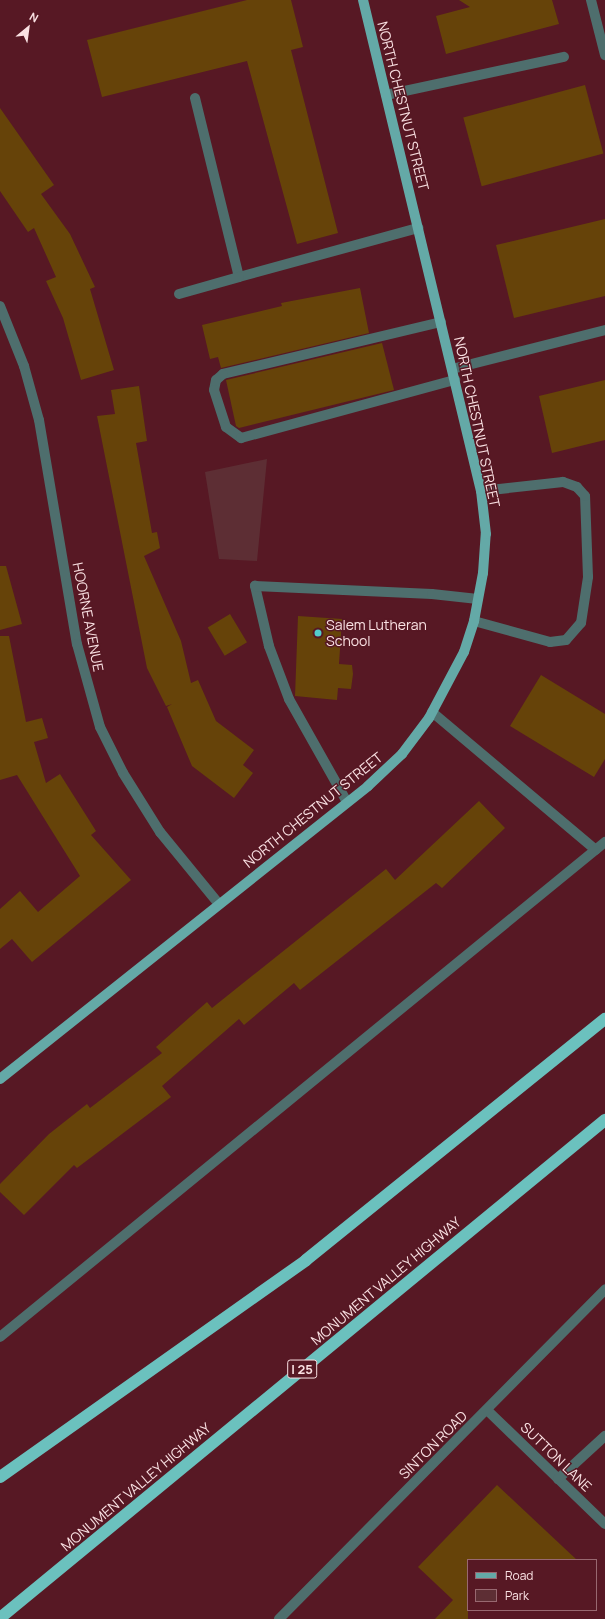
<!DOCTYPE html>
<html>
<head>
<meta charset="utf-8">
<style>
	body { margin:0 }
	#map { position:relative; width:605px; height:1619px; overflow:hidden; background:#571824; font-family:Manrope,sans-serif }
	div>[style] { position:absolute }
	.green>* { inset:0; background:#5d2e34 }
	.building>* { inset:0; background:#664309; transform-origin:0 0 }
	.minor>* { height:10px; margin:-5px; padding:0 5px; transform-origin:5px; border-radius:5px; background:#4e6e6d }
	.major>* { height:10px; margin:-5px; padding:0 5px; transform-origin:5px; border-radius:5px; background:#64a9a7 }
	.highway>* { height:12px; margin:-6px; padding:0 6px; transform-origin:6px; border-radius:6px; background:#6bc1be }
	.dots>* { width:11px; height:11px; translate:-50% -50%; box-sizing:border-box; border:2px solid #571824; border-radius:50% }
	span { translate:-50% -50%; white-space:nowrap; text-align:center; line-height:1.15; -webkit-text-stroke:3px #571824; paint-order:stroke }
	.shield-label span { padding:1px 3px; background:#571824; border:1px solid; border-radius:3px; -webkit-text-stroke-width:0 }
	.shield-label { font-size:13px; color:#fae1e3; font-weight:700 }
	.street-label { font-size:14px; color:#fae1e3 }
	.poi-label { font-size:14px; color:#fae1e3 }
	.left { translate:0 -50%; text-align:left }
	.legend { position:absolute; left:467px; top:1559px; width:130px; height:52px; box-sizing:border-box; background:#571824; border:1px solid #986870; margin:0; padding:5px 7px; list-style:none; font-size:12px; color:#fae1e3 }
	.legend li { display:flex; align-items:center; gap:8px; height:20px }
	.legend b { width:20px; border:1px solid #986870 }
	.north { position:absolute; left:8px; top:8px; width:40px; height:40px; -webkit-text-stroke:3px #571824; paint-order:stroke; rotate:29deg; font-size:11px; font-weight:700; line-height:16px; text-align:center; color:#fae1e3 }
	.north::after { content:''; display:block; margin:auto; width:14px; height:18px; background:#fae1e3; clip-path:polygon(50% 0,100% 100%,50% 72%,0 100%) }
</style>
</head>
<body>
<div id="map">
	<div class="green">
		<i style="clip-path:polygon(267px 459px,257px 561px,219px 559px,205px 472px)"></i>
	</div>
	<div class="building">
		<i style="clip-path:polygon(247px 0,291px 0,303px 47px,291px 50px,338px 233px,297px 244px,247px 61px,102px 97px,87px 40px)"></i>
		<i style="clip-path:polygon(459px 0,552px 0,559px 24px,446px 54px,436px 16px,470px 7px)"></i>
		<i style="left:585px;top:85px;width:71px;height:126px;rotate:75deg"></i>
		<i style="clip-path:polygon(0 108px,54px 185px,41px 194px,70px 234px,95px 287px,90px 289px,114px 370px,81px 380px,63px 318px,46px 281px,56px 277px,34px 228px,28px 232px,0 191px)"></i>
		<i style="clip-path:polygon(605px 219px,605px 296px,514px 318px,496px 245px)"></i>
		<i style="clip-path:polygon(360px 288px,369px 333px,221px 368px,218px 357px,210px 359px,202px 325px,282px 306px,281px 303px)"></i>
		<i style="clip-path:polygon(382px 343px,394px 390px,239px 428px,236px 426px,226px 380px)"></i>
		<i style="clip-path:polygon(605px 380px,605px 440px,552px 453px,539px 396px)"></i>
		<i style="clip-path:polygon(139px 386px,147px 441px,136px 443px,152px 533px,157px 532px,160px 548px,144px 556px,181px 641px,191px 683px,198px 680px,216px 721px,254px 750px,243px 765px,253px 773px,234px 798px,192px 766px,167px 707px,172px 704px,166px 706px,147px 668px,97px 416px,115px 414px,111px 390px)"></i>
		<i style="clip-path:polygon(0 566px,6px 566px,22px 624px,0 630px)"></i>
		<i style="left:230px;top:614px;width:33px;height:26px;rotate:59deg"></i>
		<i style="clip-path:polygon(298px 616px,342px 619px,339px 664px,352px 665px,353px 674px,351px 689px,338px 688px,337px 700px,295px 696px)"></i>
		<i style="clip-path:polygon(0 636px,9px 636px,26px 722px,42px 718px,48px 738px,34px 742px,46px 783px,60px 774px,96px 831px,91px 835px,131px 880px,32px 962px,12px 939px,0 949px,0 909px,20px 891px,38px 912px,80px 876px,17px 775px,0 780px)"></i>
		<i style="clip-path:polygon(541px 675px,605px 714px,605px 759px,594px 777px,510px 726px)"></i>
		<i style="clip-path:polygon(479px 801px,505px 828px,442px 888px,436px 883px,300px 990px,294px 983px,244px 1025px,239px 1019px,162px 1086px,171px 1097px,77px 1168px,74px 1165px,24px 1215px,0 1192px,0 1184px,49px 1134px,87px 1104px,90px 1108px,162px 1053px,156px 1047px,207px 1002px,212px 1008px,386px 869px,395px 880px)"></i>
		<i style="clip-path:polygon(497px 1485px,577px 1560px,468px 1560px,468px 1619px,435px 1619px,453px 1600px,418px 1567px)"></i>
	</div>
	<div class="minor">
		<i style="left:591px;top:0;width:57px;rotate:75.7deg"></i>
		<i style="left:386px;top:95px;width:182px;rotate:-12.1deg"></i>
		<i style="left:195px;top:98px;width:184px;rotate:76.2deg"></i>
		<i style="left:239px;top:277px;width:186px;rotate:-15.3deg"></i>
		<i style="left:179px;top:294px;width:62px;rotate:-15.8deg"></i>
		<i style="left:0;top:306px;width:65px;rotate:68.2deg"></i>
		<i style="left:24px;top:366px;width:56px;rotate:74.5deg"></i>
		<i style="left:39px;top:420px;width:227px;rotate:80.4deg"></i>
		<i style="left:77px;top:644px;width:86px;rotate:74.5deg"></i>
		<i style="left:100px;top:727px;width:51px;rotate:63.4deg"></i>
		<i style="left:123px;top:773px;width:70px;rotate:57.9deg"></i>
		<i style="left:160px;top:832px;width:93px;rotate:50.7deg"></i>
		<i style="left:441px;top:322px;width:224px;rotate:166.6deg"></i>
		<i style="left:223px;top:374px;width:9px;rotate:139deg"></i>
		<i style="left:216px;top:380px;width:10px;rotate:101deg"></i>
		<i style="left:214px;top:390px;width:39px;rotate:72deg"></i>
		<i style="left:226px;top:427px;width:19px;rotate:36deg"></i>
		<i style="left:241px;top:438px;width:222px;rotate:-15.2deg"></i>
		<i style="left:452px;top:369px;width:158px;rotate:-14.3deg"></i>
		<i style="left:474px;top:621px;width:79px;rotate:15.4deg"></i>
		<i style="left:550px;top:642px;width:16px;rotate:-7deg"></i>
		<i style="left:566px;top:640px;width:23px;rotate:-49deg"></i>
		<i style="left:581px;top:623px;width:47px;rotate:-81.3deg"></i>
		<i style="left:588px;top:577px;width:81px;rotate:-92.1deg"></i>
		<i style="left:585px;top:496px;width:12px;rotate:-132deg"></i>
		<i style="left:577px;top:487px;width:15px;rotate:-160deg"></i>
		<i style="left:563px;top:482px;width:82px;rotate:173.7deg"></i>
		<i style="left:432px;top:712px;width:214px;rotate:40.1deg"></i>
		<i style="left:347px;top:802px;width:118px;rotate:-119.4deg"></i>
		<i style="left:289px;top:699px;width:57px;rotate:-110.7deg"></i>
		<i style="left:269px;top:646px;width:62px;rotate:-103.1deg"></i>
		<i style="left:255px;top:586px;width:177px;rotate:2.6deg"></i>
		<i style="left:432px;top:594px;width:46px;rotate:6.2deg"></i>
		<i style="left:0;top:1337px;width:782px;rotate:-39.29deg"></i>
		<i style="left:487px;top:1410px;width:164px;rotate:44deg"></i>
		<i style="left:558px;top:1479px;width:64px;rotate:-42.5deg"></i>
		<i style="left:279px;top:1619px;width:464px;rotate:-45.3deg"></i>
	</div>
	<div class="major">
		<i style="left:0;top:1079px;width:470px;rotate:-38.5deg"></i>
		<i style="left:368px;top:786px;width:47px;rotate:-43.3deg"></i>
		<i style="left:402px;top:754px;width:45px;rotate:-53.1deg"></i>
		<i style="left:429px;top:718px;width:75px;rotate:-62.1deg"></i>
		<i style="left:464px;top:652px;width:33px;rotate:-72deg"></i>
		<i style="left:474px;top:621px;width:49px;rotate:-79.4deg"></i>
		<i style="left:483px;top:573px;width:39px;rotate:-86deg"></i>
		<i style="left:486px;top:534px;width:43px;rotate:-96.6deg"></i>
		<i style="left:481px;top:491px;width:505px;rotate:-103.51deg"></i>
	</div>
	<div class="highway">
		<i style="left:0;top:1477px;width:375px;rotate:-35.3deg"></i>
		<i style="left:306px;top:1260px;width:384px;rotate:-38.9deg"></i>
		<i style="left:0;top:1618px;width:784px;rotate:-39.46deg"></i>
	</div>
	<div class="dots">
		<i style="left:318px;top:633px;background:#53cdcb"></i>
	</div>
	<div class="shield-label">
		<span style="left:302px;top:1369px">I 25</span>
	</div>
	<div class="street-label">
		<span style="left:403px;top:106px;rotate:76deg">NORTH CHESTNUT STREET</span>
		<span style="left:477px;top:422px;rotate:78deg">NORTH CHESTNUT STREET</span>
		<span style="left:88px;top:617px;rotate:79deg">HOORNE AVENUE</span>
		<span style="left:313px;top:810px;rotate:-39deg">NORTH CHESTNUT STREET</span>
		<span style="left:386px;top:1281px;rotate:-40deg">MONUMENT VALLEY HIGHWAY</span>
		<span style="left:433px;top:1445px;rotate:-45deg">SINTON ROAD</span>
		<span style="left:556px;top:1457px;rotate:44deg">SUTTON LANE</span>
		<span style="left:136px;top:1487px;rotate:-40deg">MONUMENT VALLEY HIGHWAY</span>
	</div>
	<div class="poi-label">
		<span class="left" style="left:326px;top:633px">Salem Lutheran<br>School</span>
	</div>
	<ul class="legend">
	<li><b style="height:5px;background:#64a9a7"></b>Road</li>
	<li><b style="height:11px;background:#5d2e34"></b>Park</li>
	</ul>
	<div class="north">N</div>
</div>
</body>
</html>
